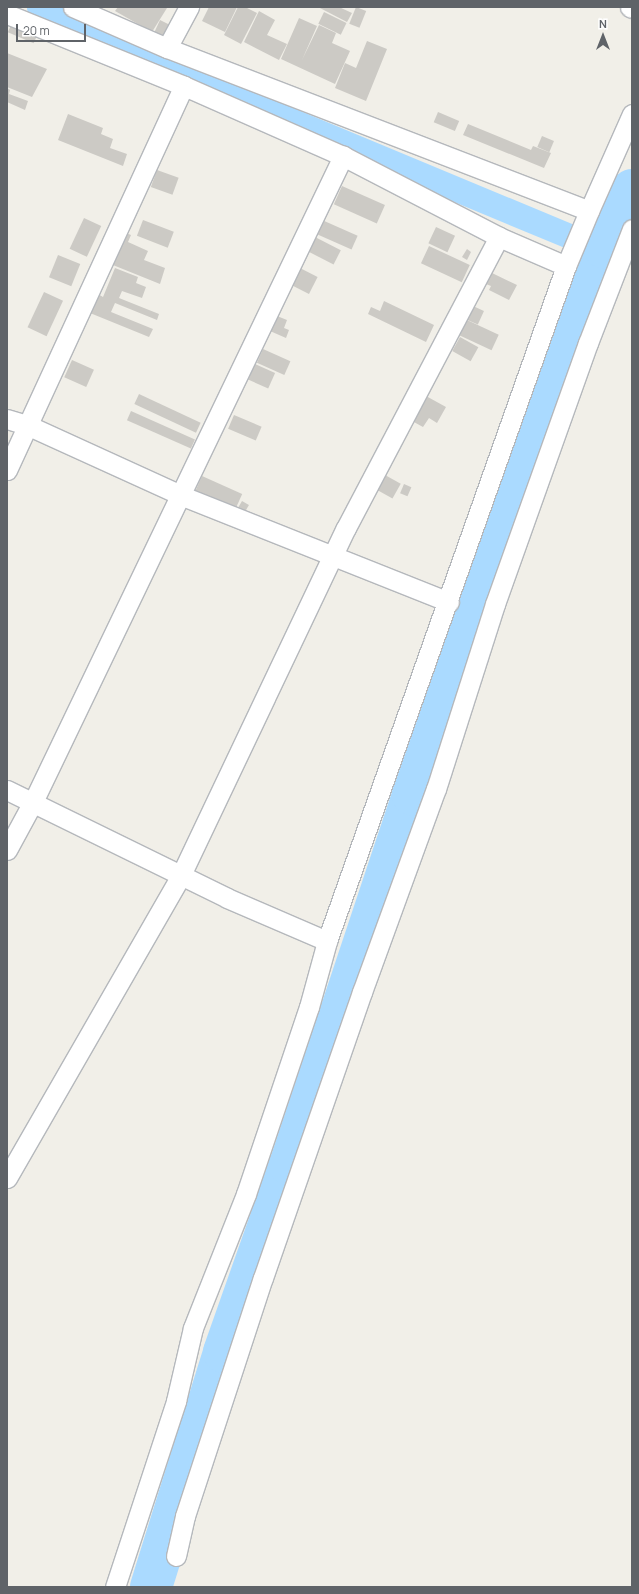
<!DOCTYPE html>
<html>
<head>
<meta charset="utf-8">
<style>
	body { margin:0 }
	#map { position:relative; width:639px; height:1594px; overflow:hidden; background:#f1efe8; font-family:Manrope,sans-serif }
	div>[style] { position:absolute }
	.canal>* { height:25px; margin:-12.5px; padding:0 12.5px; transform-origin:12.5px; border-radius:12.5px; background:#aadaff }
	.river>* { height:42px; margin:-21px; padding:0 21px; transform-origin:21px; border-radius:21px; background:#aadaff }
	.building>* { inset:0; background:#cccac5; transform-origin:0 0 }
	.roads { filter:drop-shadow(1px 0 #b5b8bc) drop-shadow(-1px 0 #b5b8bc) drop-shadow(0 1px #b5b8bc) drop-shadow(0 -1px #b5b8bc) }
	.street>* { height:19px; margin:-9.5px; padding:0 9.5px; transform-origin:9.5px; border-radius:9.5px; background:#fff }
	span { translate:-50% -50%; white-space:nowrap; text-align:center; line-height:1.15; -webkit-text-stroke:3.5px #fff; paint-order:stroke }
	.frame { position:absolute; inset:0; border:8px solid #5f6368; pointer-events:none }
	.north { position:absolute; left:583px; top:16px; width:40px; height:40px; -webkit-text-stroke:3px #fff; paint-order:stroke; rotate:0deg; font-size:11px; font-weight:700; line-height:16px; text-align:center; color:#5f6368 }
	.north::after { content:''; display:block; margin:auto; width:14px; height:18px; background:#5f6368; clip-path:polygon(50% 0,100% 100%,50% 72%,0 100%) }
	.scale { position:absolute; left:16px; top:24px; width:70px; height:18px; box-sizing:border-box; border:2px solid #5f6368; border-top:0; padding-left:5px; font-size:12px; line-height:14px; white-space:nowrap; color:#5f6368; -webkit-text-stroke:3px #fff; paint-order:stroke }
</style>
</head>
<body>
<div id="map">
	<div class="canal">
		<i style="left:39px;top:7px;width:247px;rotate:24.4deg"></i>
		<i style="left:264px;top:109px;width:330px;rotate:22.6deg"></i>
		<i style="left:589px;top:243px;width:17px;rotate:17deg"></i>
	</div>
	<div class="river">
		<i style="left:151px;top:1587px;width:246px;rotate:-72.7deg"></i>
		<i style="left:224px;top:1352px;width:198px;rotate:-70.6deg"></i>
		<i style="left:290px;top:1165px;width:390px;rotate:-71.6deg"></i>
		<i style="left:413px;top:795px;width:580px;rotate:-70.66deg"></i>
		<i style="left:605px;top:248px;width:64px;rotate:-65deg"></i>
	</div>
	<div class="building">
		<i style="clip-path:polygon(118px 7px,165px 7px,167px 8px,152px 32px,115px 11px)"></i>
		<i style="clip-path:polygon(209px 7px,237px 7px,225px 32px,202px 21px)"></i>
		<i style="clip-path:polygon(238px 7px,245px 7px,257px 13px,241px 44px,224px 35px)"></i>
		<i style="clip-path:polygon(318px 7px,339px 7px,352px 13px,347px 22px)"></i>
		<i style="left:356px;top:7px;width:11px;height:18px;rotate:22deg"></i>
		<i style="clip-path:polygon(259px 11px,275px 20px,267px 35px,287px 44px,279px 60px,244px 42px)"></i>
		<i style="left:324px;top:12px;width:25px;height:13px;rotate:26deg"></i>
		<i style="clip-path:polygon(299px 18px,317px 26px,302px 60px,319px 25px,336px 33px,332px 43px,350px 51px,335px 84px,281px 59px)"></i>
		<i style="clip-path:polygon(160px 20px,170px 25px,163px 37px,154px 33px)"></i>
		<i style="left:11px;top:25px;width:28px;height:8px;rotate:23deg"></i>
		<i style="clip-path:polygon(367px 41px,387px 49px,366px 101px,335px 88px,345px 63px,356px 68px)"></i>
		<i style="clip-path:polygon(7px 53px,47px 69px,32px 97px,7px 87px)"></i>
		<i style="clip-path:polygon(7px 88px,10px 90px,9px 94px,28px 101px,25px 110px,7px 102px)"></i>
		<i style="left:438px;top:112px;width:23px;height:11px;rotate:23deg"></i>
		<i style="clip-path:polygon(68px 114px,103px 128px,101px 134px,113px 139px,110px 148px,127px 154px,123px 166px,58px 140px)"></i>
		<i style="clip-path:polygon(468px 124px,531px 150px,533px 146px,551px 153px,544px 168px,463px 135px)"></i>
		<i style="left:542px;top:136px;width:13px;height:12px;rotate:23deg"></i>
		<i style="left:157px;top:170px;width:23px;height:18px;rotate:20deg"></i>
		<i style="left:342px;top:186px;width:47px;height:20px;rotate:24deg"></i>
		<i style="left:84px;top:218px;width:19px;height:34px;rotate:25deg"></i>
		<i style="left:143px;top:220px;width:33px;height:17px;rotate:21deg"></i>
		<i style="left:322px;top:220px;width:39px;height:15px;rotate:24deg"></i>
		<i style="left:436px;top:227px;width:21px;height:18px;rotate:25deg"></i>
		<i style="clip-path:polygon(121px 231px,131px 235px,128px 242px,148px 251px,144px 260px,165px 268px,160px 284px,108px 263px)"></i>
		<i style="left:315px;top:237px;width:29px;height:16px;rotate:27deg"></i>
		<i style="left:429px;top:246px;width:45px;height:19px;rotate:25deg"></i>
		<i style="clip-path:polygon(467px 249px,471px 252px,467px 260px,462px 257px)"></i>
		<i style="left:58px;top:255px;width:24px;height:24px;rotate:22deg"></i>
		<i style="left:298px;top:267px;width:22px;height:19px;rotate:27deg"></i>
		<i style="clip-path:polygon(115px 268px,138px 277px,136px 283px,146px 287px,142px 298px,122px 291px,119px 298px,159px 314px,157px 320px,115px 303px,111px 312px,153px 329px,149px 337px,90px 313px,98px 294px,103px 297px)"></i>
		<i style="clip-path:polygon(492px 273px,517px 285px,509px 300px,489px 290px,491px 286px,486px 284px)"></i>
		<i style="left:44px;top:292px;width:21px;height:39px;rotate:25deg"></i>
		<i style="clip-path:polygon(384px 301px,434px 325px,426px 342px,368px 314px,371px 307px,380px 311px)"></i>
		<i style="left:473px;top:306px;width:12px;height:15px;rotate:24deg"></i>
		<i style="clip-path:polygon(277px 316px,287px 320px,284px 328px,289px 330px,286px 338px,270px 331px)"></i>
		<i style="left:467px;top:320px;width:35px;height:17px;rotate:25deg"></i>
		<i style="left:460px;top:337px;width:21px;height:16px;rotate:29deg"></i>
		<i style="left:263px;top:349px;width:30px;height:15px;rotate:24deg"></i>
		<i style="left:72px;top:360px;width:24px;height:19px;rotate:24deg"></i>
		<i style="left:255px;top:364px;width:22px;height:17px;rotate:24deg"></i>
		<i style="left:139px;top:394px;width:68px;height:11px;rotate:25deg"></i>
		<i style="clip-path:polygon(426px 396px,446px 407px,437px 423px,429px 418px,423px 427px,412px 421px)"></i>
		<i style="left:131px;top:411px;width:70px;height:10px;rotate:24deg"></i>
		<i style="left:234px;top:415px;width:30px;height:15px;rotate:23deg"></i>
		<i style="left:385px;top:475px;width:18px;height:17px;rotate:29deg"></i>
		<i style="left:202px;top:476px;width:44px;height:18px;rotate:24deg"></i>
		<i style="left:404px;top:484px;width:8px;height:10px;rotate:23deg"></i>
		<i style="left:242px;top:501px;width:8px;height:11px;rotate:30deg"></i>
	</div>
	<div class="roads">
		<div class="street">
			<i style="left:73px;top:7px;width:103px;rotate:23.6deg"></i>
			<i style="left:167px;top:48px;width:452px;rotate:21.1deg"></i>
			<i style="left:589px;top:211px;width:106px;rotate:-66.1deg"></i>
			<i style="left:630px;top:7px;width:2px;rotate:27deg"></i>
			<i style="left:7px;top:14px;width:191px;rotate:22.1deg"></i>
			<i style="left:184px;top:86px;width:174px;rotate:23.8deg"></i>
			<i style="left:343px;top:156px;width:176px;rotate:27.4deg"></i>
			<i style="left:499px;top:237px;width:73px;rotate:23.4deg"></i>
			<i style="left:167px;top:48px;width:47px;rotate:-61.8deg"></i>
			<i style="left:7px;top:419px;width:21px;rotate:17deg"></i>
			<i style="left:27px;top:425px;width:174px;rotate:24.5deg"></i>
			<i style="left:185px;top:497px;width:284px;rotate:21.7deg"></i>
			<i style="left:7px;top:470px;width:423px;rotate:-65.3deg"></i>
			<i style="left:7px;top:790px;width:245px;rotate:26.1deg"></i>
			<i style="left:227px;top:898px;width:109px;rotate:23.3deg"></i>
			<i style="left:7px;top:850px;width:55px;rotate:-61.6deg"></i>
			<i style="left:33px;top:802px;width:717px;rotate:-64.36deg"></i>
			<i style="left:7px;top:1178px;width:349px;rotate:-60.1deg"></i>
			<i style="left:181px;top:875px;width:384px;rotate:-64.6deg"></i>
			<i style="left:346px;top:528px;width:329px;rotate:-62.3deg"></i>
			<i style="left:176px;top:1556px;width:41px;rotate:-77.3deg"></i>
			<i style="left:185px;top:1516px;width:250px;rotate:-71.9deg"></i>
			<i style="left:263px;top:1278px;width:303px;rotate:-70.9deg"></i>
			<i style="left:362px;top:992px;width:216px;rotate:-70deg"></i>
			<i style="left:436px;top:789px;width:194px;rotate:-72.3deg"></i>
			<i style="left:495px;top:604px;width:277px;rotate:-70.4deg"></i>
			<i style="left:588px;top:343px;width:122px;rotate:-68.9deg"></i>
			<i style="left:115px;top:1587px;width:196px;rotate:-71.8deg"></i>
			<i style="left:176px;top:1401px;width:75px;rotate:-76.9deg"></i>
			<i style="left:193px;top:1328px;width:144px;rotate:-68.4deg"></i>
			<i style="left:246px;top:1194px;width:197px;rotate:-71.4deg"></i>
			<i style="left:309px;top:1007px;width:68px;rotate:-74.7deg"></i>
			<i style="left:327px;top:941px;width:716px;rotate:-70.5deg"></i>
			<i style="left:566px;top:266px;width:60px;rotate:-67.3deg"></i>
		</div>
	</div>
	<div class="frame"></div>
	<div class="north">N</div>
	<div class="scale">20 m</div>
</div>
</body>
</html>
